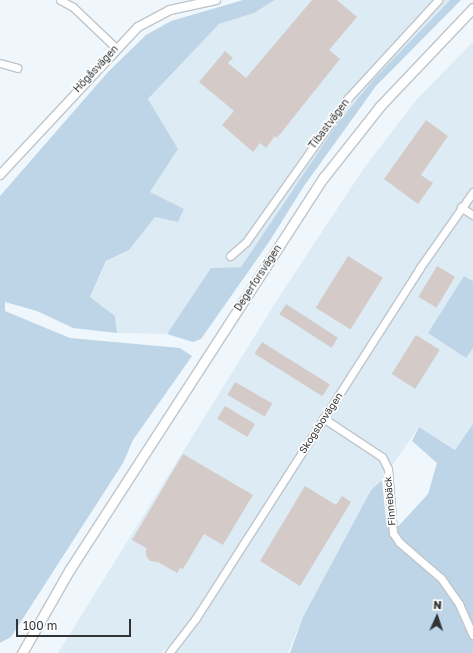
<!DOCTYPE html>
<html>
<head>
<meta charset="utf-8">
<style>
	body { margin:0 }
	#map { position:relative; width:473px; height:653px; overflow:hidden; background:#eff7fc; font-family:"Golos Text",sans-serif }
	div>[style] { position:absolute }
	.built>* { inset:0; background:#ddebf5 }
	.green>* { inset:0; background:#bdd5e7 }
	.building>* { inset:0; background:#d4cbc9; transform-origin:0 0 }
	.roads { filter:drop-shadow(1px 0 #bfc6cb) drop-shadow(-1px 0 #bfc6cb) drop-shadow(0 1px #bfc6cb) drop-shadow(0 -1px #bfc6cb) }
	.minor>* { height:7px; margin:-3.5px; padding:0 3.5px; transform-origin:3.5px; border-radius:3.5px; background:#fff }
	.tertiary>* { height:8px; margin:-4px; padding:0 4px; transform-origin:4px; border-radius:4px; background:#fff }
	.secondary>* { height:9px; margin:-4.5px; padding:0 4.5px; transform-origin:4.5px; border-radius:4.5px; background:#fff }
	span { translate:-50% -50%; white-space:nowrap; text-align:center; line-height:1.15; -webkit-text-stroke:3.5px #fff; paint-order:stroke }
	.street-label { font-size:10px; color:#313335 }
	.north { position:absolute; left:417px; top:597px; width:40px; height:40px; -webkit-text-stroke:3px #fff; paint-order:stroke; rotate:3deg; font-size:11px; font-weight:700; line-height:16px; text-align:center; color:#313335 }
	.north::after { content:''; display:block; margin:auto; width:14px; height:18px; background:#313335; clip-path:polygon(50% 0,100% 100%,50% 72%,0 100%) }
	.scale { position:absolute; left:16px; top:619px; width:115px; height:18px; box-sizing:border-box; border:2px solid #313335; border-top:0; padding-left:5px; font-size:12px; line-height:14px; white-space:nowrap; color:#313335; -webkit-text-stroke:3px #fff; paint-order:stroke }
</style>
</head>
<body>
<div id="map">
	<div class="built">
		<i style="clip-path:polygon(275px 0,450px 0,373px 80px,337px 124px,241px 267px,211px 268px,167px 334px,117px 333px,115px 316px,90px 297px,107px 261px,129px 250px,155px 217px,178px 222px,184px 209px,150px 192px,178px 149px,148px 99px,219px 24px,254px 13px)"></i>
		<i style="clip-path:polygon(473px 42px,473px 281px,464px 276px,466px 358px,473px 348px,473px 424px,456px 450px,419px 427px,382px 480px,371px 490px,303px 617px,288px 653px,175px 653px,169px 646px,161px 653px,58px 653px,279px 297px,364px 168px,417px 99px)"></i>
	</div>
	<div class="green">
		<i style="clip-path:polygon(243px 0,275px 0,254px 13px,219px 24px,148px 99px,178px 149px,150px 192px,184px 209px,178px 222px,155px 217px,129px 250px,106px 261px,90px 297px,115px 316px,117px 333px,73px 328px,37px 311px,5px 302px,5px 311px,70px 338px,180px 348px,192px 356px,133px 440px,123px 463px,11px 637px,0 643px,0 196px,108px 72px,146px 35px,171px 21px)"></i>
		<i style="clip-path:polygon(450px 0,461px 0,376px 86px,304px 186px,269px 242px,201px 339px,193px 342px,167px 334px,211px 268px,241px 267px,337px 124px,373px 80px)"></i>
		<i style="clip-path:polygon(464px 276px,473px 281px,473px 348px,466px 358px,428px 333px)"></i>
		<i style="clip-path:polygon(473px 424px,473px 653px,290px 653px,303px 617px,371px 490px,382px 480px,386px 520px,394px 531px,428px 494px,437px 463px,412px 441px,419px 427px,455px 450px)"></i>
	</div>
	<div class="building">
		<i style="clip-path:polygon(312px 0,337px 0,357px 17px,329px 50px,340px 59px,277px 138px,275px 136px,266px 148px,260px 143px,253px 152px,222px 125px,234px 111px,199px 82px,225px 51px,233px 58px,228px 63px,246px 78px)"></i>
		<i style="clip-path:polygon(426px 120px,448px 136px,421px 175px,433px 183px,418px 204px,384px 179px)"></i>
		<i style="left:348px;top:256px;width:41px;height:61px;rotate:32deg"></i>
		<i style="left:437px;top:266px;width:21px;height:36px;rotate:31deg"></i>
		<i style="left:286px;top:304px;width:62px;height:12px;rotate:33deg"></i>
		<i style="left:416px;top:335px;width:28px;height:46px;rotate:32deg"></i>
		<i style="left:262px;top:342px;width:80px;height:14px;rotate:32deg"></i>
		<i style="left:235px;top:382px;width:43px;height:15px;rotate:30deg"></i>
		<i style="left:225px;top:406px;width:35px;height:15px;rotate:31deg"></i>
		<i style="clip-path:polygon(183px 454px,253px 495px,223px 545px,204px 534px,183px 569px,180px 568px,177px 573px,158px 562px,150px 561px,146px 556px,146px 548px,132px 540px)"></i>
		<i style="clip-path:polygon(305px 486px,336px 505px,342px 496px,351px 502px,300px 586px,260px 561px)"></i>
	</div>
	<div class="roads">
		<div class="minor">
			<i style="left:60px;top:0;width:15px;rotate:28deg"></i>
			<i style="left:73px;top:7px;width:59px;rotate:43.6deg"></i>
			<i style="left:0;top:63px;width:18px;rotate:16deg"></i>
			<i style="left:461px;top:207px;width:14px;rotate:34deg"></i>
			<i style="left:230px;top:256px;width:21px;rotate:-41deg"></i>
			<i style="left:246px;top:242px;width:176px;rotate:-54.7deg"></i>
			<i style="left:348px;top:98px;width:133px;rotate:-47.4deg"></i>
			<i style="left:323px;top:418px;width:71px;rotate:33.5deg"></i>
			<i style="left:382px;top:457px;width:13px;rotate:63deg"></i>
			<i style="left:388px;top:469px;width:64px;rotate:85.5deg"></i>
			<i style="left:393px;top:533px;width:11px;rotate:56deg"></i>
			<i style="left:399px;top:542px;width:55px;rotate:40.6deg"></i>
			<i style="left:441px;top:578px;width:32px;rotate:55deg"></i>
			<i style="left:459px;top:604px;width:34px;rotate:66deg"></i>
			<i style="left:169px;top:653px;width:44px;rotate:-52.4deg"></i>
			<i style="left:196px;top:618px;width:414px;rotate:-57.4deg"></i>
			<i style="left:419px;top:269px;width:94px;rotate:-55deg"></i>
		</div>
		<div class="tertiary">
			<i style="left:0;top:175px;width:202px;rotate:-47deg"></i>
			<i style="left:138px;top:27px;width:36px;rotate:-28deg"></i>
			<i style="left:170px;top:10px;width:47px;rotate:-12.3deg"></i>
		</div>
		<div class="secondary">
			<i style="left:22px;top:653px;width:97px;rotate:-60.3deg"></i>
			<i style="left:70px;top:569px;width:467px;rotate:-57.1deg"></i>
			<i style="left:324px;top:177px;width:90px;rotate:-51.7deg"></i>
			<i style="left:380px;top:106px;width:135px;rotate:-46.5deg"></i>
		</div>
	</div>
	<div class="street-label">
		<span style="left:96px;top:69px;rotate:-47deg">Högåsvägen</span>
		<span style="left:329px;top:124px;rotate:-53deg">Tibastvägen</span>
		<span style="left:258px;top:278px;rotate:-57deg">Degerforsvägen</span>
		<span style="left:321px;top:423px;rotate:-57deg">Skogsbovägen</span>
		<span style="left:390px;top:501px;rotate:-95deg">Finnebäck</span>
	</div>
	<div class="north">N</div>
	<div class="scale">100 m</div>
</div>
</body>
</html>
